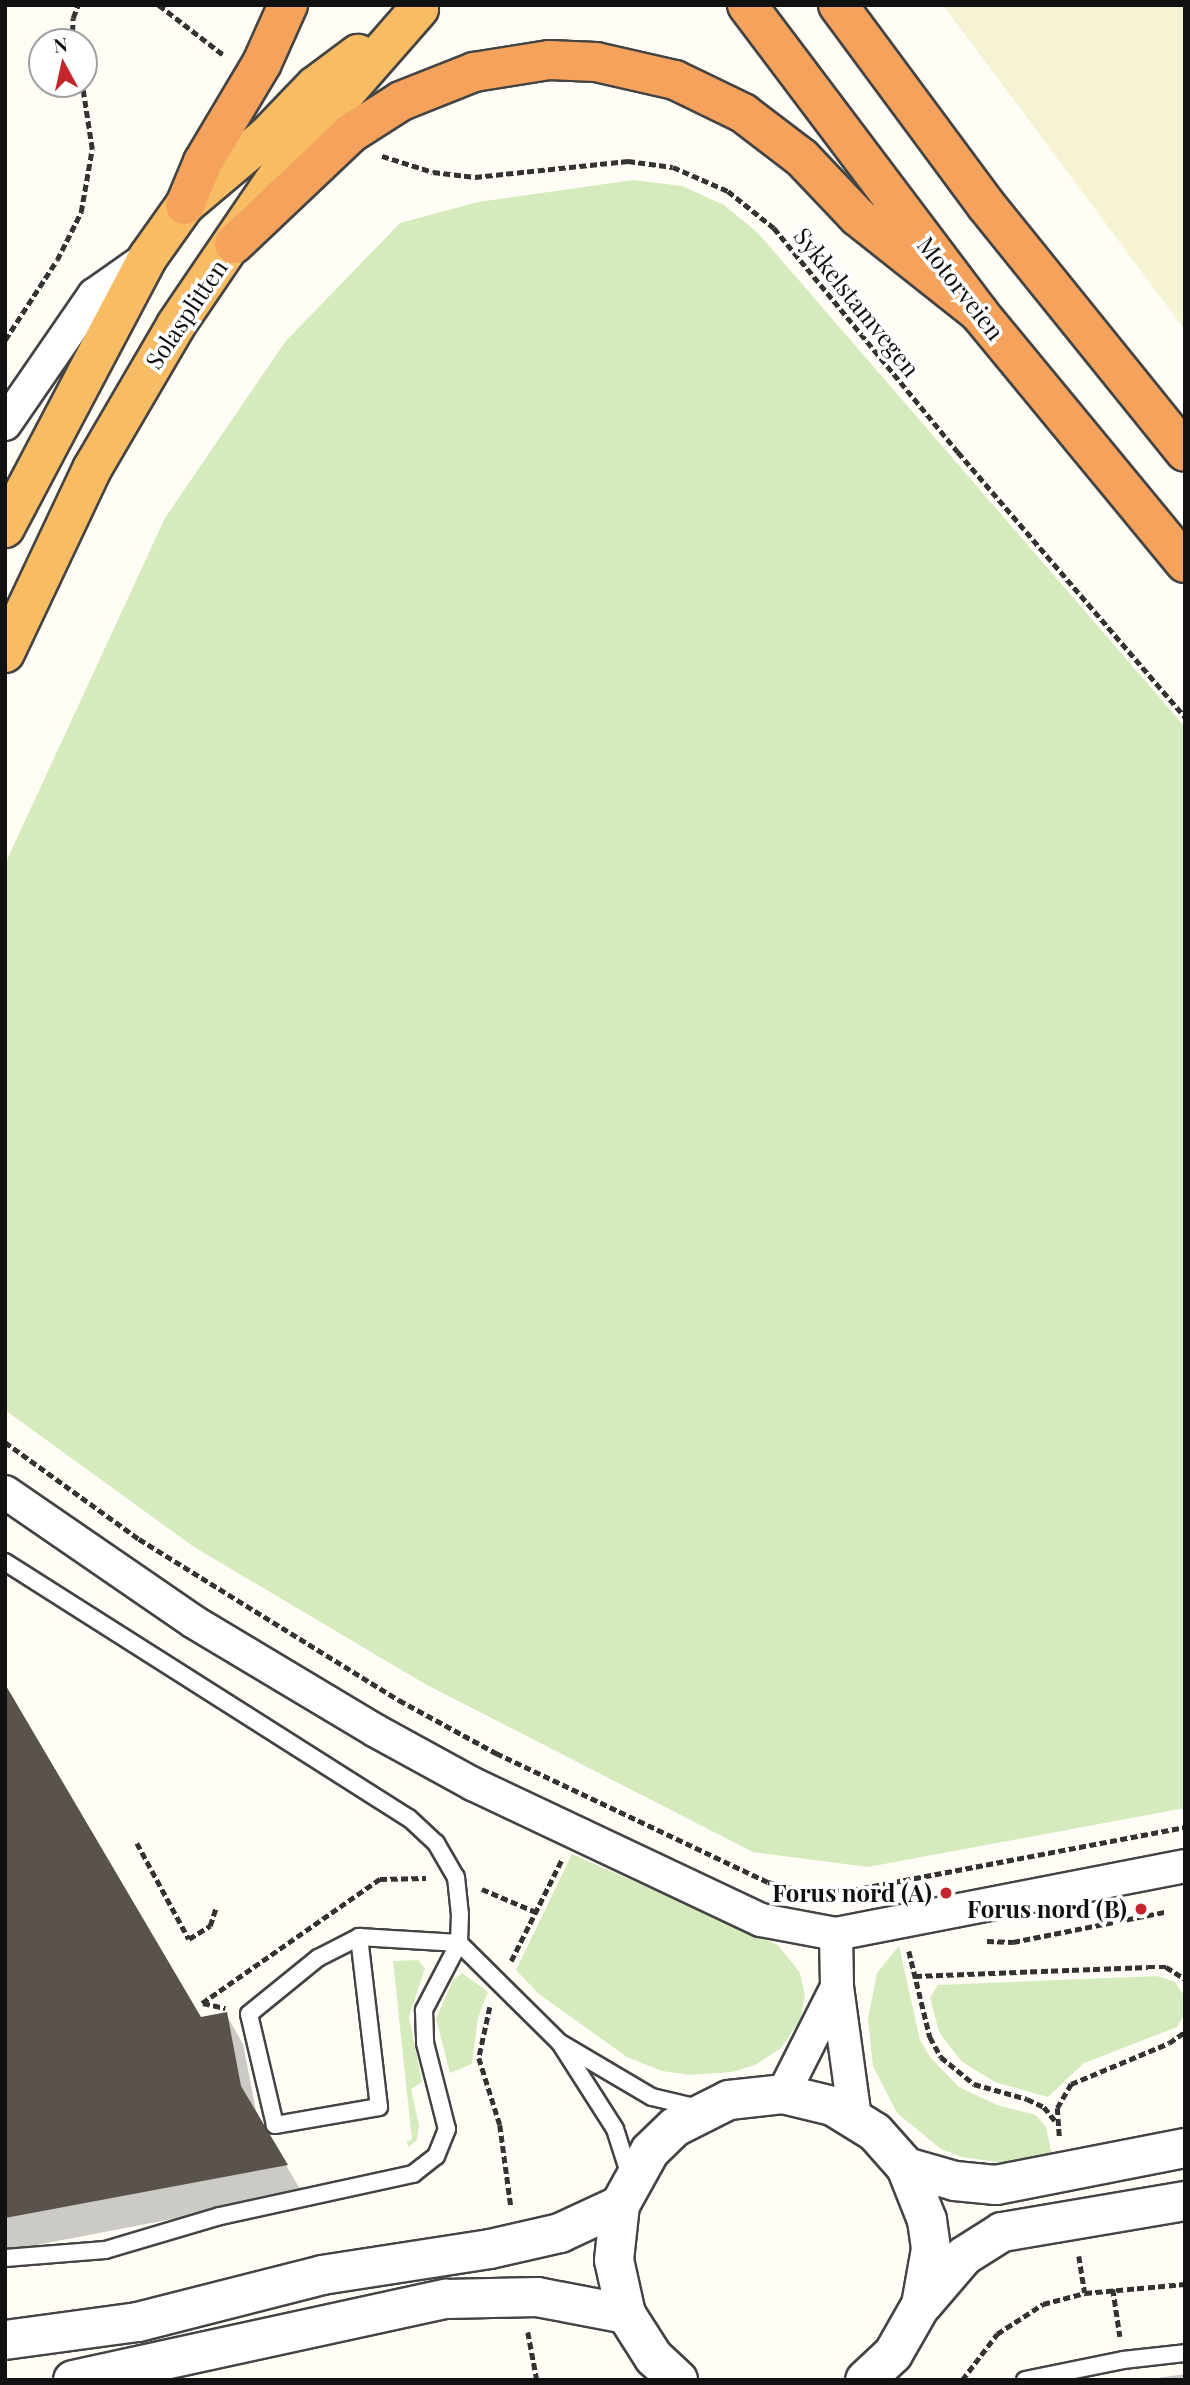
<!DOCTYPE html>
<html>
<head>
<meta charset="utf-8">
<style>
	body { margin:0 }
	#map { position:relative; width:1190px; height:2385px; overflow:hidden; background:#fffdf5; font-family:"Playfair Display",serif }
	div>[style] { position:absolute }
	.farmland>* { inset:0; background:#f6f3d4 }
	.green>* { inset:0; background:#d5ebbd }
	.shadow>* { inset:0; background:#0003 }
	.building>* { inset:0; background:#5a524d }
	.path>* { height:4.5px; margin-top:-2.25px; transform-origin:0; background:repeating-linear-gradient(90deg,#333 0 7px,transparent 0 10.5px) }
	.roads { filter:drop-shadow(2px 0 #444) drop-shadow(-2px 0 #444) drop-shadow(0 2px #444) drop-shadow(0 -2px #444) }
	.service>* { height:16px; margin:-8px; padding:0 8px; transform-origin:8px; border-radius:8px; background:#fff }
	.minor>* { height:32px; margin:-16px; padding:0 16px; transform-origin:16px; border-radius:16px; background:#fff }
	.tertiary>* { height:38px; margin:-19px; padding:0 19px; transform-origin:19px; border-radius:19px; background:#fff }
	.trunk>* { height:38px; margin:-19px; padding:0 19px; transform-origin:19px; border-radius:19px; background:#f7bc64 }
	.motorway>* { height:38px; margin:-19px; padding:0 19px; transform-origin:19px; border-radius:19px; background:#f5a25d }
	.dots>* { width:19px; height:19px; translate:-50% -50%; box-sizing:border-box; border:4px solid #fff; border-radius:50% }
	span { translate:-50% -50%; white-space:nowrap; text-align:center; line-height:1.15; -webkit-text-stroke:7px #fff; paint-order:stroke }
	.street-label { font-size:24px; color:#111 }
	.poi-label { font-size:24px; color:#111; font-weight:700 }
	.right { translate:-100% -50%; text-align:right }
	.frame { position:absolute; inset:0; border:7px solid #111; pointer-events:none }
	.north { position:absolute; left:28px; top:28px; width:70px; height:70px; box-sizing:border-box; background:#fff; border:2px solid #a0a0a0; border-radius:50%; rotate:352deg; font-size:19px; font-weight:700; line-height:28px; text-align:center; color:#111 }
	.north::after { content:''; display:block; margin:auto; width:24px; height:32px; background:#c4262e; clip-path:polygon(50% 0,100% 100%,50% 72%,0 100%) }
</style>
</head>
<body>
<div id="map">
	<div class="farmland">
		<i style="clip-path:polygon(943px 5px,1185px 5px,1185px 330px,1132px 259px)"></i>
	</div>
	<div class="green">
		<i style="clip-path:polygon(633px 180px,682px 186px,724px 205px,758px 233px,1185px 727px,1185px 1808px,868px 1867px,753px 1852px,425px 1684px,194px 1547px,5px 1410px,5px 864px,165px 518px,285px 342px,400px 223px,478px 202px)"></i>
		<i style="clip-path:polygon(572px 1854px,778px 1945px,800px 1973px,805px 1995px,801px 2018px,781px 2048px,755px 2065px,732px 2072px,690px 2075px,662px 2071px,627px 2057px,539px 1994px,516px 1970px)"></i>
		<i style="clip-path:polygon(899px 1946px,920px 2040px,930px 2057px,959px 2087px,997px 2105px,1036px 2115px,1046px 2127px,1052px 2155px,1005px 2163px,962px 2157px,941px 2149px,897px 2113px,873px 2066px,868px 2019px,877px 1973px)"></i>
		<i style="clip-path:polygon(418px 1960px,425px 1968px,409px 2017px,422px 2082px,411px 2089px,419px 2125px,417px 2140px,408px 2147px,407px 2141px,412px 2140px,393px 1961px)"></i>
		<i style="clip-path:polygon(462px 1973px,488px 1992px,478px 2018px,472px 2064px,450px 2073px,436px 2019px,453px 1980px)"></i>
		<i style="clip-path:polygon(1157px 1976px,1175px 1982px,1185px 1997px,1184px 2015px,1177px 2027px,1084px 2063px,1048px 2097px,995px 2082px,961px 2061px,939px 2032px,930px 1998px,938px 1985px)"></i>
	</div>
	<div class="shadow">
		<i style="clip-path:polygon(5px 1687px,200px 2019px,226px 2014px,243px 2044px,257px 2116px,303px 2194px,5px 2251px)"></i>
		<i style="clip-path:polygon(1185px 2374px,1185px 2380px,1144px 2380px)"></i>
	</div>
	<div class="building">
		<i style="clip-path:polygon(5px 1684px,201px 2017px,227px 2012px,241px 2086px,288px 2165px,5px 2218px)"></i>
	</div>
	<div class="path">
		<i style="left:159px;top:5px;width:83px;rotate:37.7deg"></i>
		<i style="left:72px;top:42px;width:24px;rotate:-88deg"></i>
		<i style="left:73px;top:18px;width:14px;rotate:-69deg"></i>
		<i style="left:382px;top:156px;width:53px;rotate:17.4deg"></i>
		<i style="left:433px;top:172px;width:42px;rotate:6.8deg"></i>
		<i style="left:475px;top:177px;width:154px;rotate:-6deg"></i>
		<i style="left:628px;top:161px;width:45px;rotate:7.6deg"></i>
		<i style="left:673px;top:167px;width:60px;rotate:23.6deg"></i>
		<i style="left:728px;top:191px;width:59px;rotate:38.8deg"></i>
		<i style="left:774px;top:228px;width:290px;rotate:50.6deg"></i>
		<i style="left:958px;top:452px;width:349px;rotate:49.4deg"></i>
		<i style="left:5px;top:340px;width:95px;rotate:-57deg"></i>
		<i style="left:57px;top:260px;width:54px;rotate:-63.4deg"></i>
		<i style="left:81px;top:212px;width:64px;rotate:-80.1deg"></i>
		<i style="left:92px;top:149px;width:66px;rotate:-98.7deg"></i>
		<i style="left:5px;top:1442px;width:165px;rotate:35.9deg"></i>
		<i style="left:139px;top:1539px;width:306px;rotate:31.8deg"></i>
		<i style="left:399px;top:1700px;width:111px;rotate:28.7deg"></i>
		<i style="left:496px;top:1753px;width:301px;rotate:25.4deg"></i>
		<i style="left:768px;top:1882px;width:29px;rotate:14deg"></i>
		<i style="left:796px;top:1889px;width:56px;rotate:1deg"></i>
		<i style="left:852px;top:1890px;width:339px;rotate:-10.7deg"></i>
		<i style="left:137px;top:1843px;width:109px;rotate:61.6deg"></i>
		<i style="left:189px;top:1939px;width:25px;rotate:-32deg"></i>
		<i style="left:210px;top:1926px;width:20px;rotate:-72deg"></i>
		<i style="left:482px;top:1889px;width:59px;rotate:23.1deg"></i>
		<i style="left:987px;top:1941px;width:26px;rotate:2deg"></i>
		<i style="left:1013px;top:1942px;width:155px;rotate:-11.2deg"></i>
		<i style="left:909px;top:1951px;width:89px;rotate:76.3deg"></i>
		<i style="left:930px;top:2037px;width:23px;rotate:61deg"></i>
		<i style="left:941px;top:2057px;width:43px;rotate:39.3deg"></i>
		<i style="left:974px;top:2084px;width:55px;rotate:15.8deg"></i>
		<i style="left:1027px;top:2099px;width:19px;rotate:25deg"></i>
		<i style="left:1044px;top:2107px;width:19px;rotate:51deg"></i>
		<i style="left:511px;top:1961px;width:114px;rotate:-63.4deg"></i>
		<i style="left:915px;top:1976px;width:233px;rotate:-2.2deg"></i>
		<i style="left:1148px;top:1967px;width:18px"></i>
		<i style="left:1166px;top:1967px;width:22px;rotate:32deg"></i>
		<i style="left:202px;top:2003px;width:217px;rotate:-34.9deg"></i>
		<i style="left:380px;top:1879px;width:46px;rotate:-1.2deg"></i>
		<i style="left:203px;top:2003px;width:23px;rotate:13deg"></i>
		<i style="left:490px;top:2007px;width:52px;rotate:102.2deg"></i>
		<i style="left:479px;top:2058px;width:70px;rotate:72.6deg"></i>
		<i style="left:500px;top:2125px;width:82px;rotate:82.3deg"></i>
		<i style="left:1059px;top:2136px;width:28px;rotate:-94deg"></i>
		<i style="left:1057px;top:2108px;width:28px;rotate:-60deg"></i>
		<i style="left:1071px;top:2084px;width:106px;rotate:-22.7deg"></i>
		<i style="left:1169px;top:2043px;width:19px;rotate:-35deg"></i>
		<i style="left:1079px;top:2256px;width:37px;rotate:81deg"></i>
		<i style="left:1113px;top:2289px;width:48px;rotate:81.5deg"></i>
		<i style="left:528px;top:2332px;width:49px;rotate:79.4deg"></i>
		<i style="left:962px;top:2380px;width:58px;rotate:-52.7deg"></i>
		<i style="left:997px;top:2334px;width:55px;rotate:-33.1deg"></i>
		<i style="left:1043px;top:2304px;width:43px;rotate:-14.7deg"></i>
		<i style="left:1085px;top:2293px;width:100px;rotate:-5.1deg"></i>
	</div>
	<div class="roads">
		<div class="service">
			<i style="left:5px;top:1562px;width:478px;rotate:32.4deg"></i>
			<i style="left:409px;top:1818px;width:37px;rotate:43deg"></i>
			<i style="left:436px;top:1843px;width:39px;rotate:60deg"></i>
			<i style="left:456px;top:1877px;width:37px;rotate:84deg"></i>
			<i style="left:460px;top:1914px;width:29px;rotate:92deg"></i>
			<i style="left:459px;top:1943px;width:76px;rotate:117.6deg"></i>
			<i style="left:424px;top:2010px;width:33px;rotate:88deg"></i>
			<i style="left:425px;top:2043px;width:89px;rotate:75.7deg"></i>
			<i style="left:447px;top:2129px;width:29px;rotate:112deg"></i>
			<i style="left:436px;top:2156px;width:29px;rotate:142deg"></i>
			<i style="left:413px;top:2174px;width:198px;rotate:167.7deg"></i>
			<i style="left:220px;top:2216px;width:120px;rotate:163.5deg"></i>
			<i style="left:105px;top:2250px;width:100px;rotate:175.4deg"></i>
			<i style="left:359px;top:1937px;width:171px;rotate:83.3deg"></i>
			<i style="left:379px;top:2107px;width:106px;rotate:170.2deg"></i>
			<i style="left:275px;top:2125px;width:114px;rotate:-103.2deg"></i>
			<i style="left:249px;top:2014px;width:89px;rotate:-39.1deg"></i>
			<i style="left:318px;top:1958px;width:46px;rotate:-27.1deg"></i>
			<i style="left:359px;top:1937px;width:100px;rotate:3.4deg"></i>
			<i style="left:459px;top:1943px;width:142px;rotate:44.7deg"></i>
			<i style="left:560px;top:2043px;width:102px;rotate:57.4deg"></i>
			<i style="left:615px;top:2129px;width:49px;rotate:72.3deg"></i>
			<i style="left:562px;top:2044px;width:104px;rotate:30.5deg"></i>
			<i style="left:652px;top:2097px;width:48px;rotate:13.2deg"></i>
			<i style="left:1025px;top:2380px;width:100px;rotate:-11.5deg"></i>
			<i style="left:1123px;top:2360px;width:62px;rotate:-6.4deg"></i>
		</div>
		<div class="minor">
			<i style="left:5px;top:424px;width:157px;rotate:-55.4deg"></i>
			<i style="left:94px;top:295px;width:66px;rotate:-35.1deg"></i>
			<i style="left:5px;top:1492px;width:229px;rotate:34.5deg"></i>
			<i style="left:194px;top:1622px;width:212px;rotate:30.9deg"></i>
			<i style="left:376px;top:1731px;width:111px;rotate:28.7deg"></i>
			<i style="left:473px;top:1784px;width:318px;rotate:25.3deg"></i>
			<i style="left:761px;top:1920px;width:76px;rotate:10.6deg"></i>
			<i style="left:836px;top:1934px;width:356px;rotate:-11deg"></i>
			<i style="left:836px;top:1934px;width:53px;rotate:88.9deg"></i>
			<i style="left:837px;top:1987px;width:132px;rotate:82.2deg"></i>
			<i style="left:783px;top:2094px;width:120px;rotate:-63.2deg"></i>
		</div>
		<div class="tertiary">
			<i style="left:906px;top:2167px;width:51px;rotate:15.9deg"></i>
			<i style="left:955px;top:2181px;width:41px;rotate:5.6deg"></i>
			<i style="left:996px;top:2185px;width:193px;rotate:-11.1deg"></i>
			<i style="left:923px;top:2304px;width:63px;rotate:-49.5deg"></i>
			<i style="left:964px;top:2256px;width:45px;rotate:-32.3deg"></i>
			<i style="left:1002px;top:2232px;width:186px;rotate:-9.6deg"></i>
			<i style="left:5px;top:2340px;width:134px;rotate:-7.7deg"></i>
			<i style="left:138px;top:2322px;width:190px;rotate:-14.3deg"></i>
			<i style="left:322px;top:2275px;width:170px;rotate:-8.8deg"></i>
			<i style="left:490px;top:2249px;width:72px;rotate:-12.9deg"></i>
			<i style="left:560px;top:2233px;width:66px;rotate:-25deg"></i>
			<i style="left:73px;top:2380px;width:382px;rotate:-12.3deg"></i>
			<i style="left:446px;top:2299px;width:91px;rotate:-1.3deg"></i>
			<i style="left:537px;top:2297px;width:91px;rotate:10.8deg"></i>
			<i style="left:678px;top:2380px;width:33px;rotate:-137deg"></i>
			<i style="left:654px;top:2358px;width:52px;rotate:-122.5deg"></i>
			<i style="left:626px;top:2314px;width:55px;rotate:-102.5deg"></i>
			<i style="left:614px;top:2260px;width:55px;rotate:-83.8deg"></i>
			<i style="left:620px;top:2205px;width:62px;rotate:-60.9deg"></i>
			<i style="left:650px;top:2151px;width:35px;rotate:-44deg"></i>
			<i style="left:675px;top:2127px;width:60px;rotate:-26.6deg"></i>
			<i style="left:729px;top:2100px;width:54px;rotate:-6.3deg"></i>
			<i style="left:783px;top:2094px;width:51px;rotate:13.5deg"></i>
			<i style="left:833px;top:2106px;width:49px;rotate:31.8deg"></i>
			<i style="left:875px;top:2132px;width:47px;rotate:48.5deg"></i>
			<i style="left:906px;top:2167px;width:57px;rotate:68.4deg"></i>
			<i style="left:927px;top:2220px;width:29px;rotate:82deg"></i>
			<i style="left:931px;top:2249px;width:57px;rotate:100.1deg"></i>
			<i style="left:921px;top:2305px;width:56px;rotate:119.7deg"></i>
			<i style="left:893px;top:2354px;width:38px;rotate:137deg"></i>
		</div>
		<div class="trunk">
			<i style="left:5px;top:528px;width:306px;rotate:-62.2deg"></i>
			<i style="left:148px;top:257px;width:64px;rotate:-54.6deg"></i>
			<i style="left:185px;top:205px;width:107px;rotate:-40.1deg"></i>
			<i style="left:267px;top:136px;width:69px;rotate:-46.2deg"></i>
			<i style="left:315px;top:86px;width:54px;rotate:-36.7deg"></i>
			<i style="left:5px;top:653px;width:204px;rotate:-64.7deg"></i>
			<i style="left:92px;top:469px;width:167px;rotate:-59.7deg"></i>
			<i style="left:176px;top:325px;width:207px;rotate:-55.8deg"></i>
			<i style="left:292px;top:154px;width:193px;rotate:-48.8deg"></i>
		</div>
		<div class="motorway">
			<i style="left:747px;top:5px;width:386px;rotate:53deg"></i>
			<i style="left:979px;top:313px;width:324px;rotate:50.5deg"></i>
			<i style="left:838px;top:5px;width:249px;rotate:53.5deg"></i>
			<i style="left:986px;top:205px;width:317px;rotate:51.1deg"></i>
			<i style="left:185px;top:205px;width:47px;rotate:-67.3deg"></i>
			<i style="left:203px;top:162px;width:115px;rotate:-59.2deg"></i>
			<i style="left:262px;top:63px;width:64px;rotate:-65.9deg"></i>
			<i style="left:234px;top:244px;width:161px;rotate:-43.5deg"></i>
			<i style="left:351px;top:133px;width:59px;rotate:-32.6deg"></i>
			<i style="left:401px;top:101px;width:79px;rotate:-21.7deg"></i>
			<i style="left:474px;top:72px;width:76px;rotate:-9.1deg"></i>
			<i style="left:549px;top:60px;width:47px;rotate:2.4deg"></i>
			<i style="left:596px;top:62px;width:81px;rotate:12.8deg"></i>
			<i style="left:675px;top:80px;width:76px;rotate:25.9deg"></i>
			<i style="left:743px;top:113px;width:74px;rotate:37.3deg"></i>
			<i style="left:802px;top:158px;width:81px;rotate:46.5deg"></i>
			<i style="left:858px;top:217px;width:154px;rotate:38.4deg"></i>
		</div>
	</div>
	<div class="dots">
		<i style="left:946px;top:1893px;background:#c4262e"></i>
		<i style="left:1141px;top:1909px;background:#c4262e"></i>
	</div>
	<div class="street-label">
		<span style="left:961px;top:288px;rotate:52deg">Motorveien</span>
		<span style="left:857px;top:302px;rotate:51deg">Sykkelstamvegen</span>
		<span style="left:186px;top:314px;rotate:-56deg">Solasplitten</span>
	</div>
	<div class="poi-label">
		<span class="right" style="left:932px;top:1893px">Forus nord (A)</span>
		<span class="right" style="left:1127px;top:1909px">Forus nord (B)</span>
	</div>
	<div class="frame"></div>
	<div class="north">N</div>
</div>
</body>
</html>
